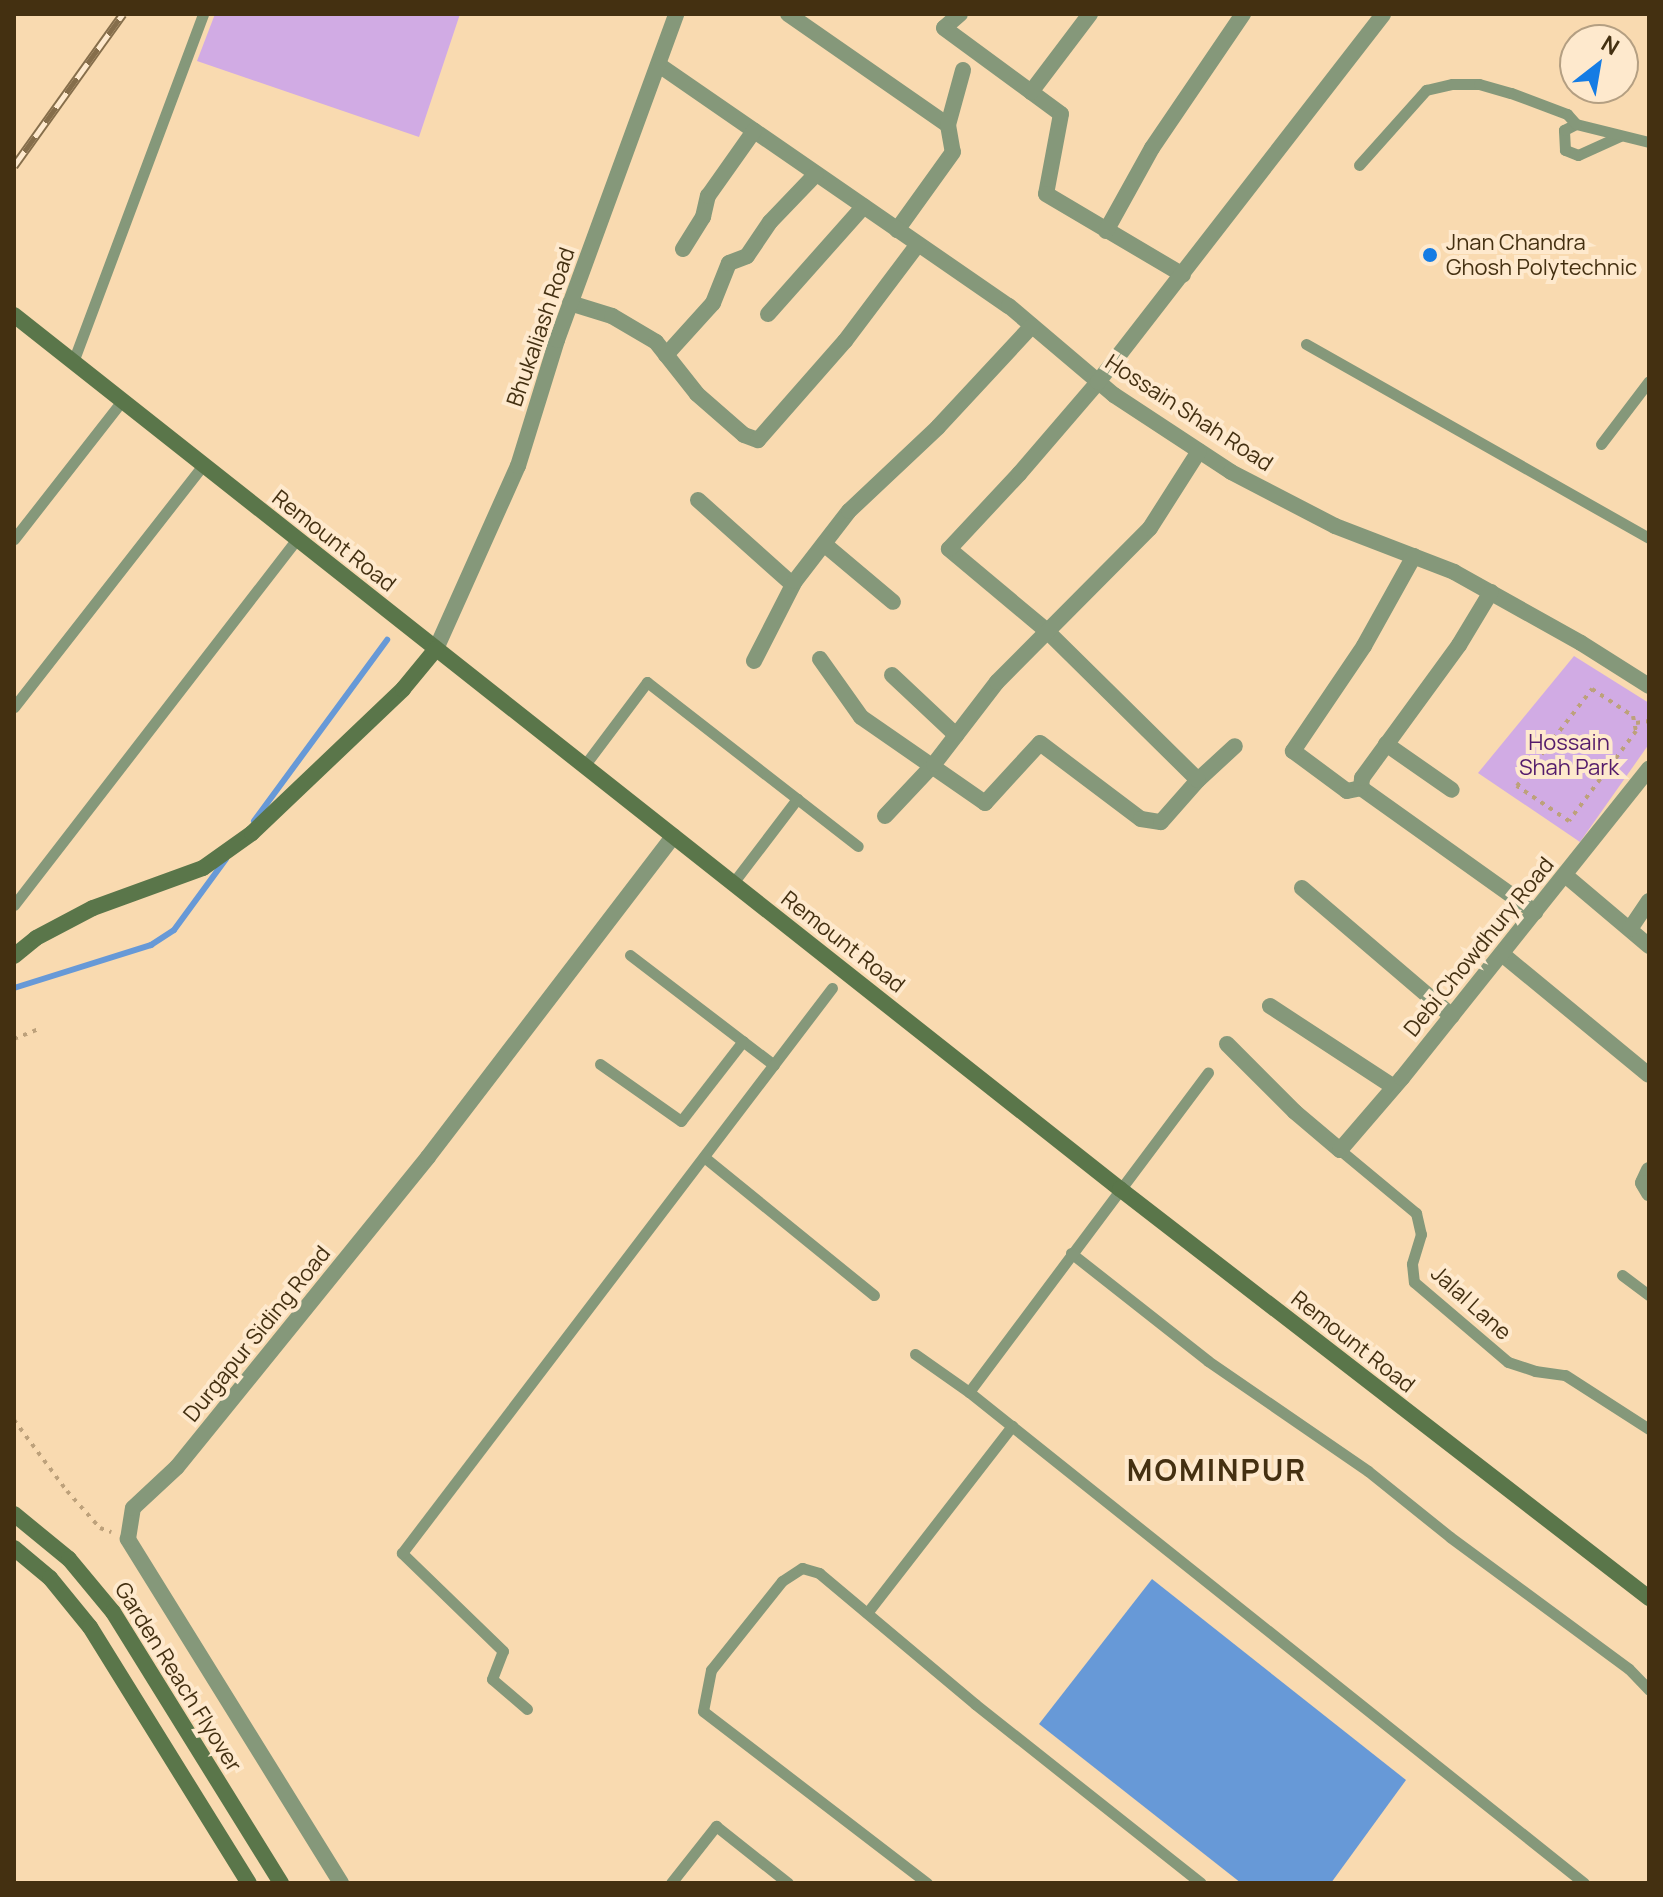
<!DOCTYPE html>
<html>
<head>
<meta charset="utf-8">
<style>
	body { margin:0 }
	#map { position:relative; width:1663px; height:1897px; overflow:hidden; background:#f9dab0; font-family:Manrope,sans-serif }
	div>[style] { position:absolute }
	.green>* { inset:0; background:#d1abe4 }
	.water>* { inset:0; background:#6799d7 }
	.stream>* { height:6px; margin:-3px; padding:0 3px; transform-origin:3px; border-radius:3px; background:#6799d7 }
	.path>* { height:4px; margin-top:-2px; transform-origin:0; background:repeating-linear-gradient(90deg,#bda17b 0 4px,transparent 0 10px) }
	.lane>* { height:11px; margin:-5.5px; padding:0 5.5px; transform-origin:5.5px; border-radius:5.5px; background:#85987a }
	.street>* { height:16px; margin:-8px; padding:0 8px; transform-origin:8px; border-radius:8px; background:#85987a }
	.secondary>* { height:16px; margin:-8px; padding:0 8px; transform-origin:8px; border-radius:8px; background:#5a764a }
	.rail>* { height:9px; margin-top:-4.5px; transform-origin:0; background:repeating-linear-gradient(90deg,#fee9cd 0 18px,#866e4b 0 36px); box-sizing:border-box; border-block:2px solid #866e4b }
	.dots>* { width:22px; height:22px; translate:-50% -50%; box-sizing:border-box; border:4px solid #fee9cd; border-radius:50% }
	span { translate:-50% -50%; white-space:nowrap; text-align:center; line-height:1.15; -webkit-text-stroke:8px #fee9cd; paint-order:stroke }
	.poi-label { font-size:22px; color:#443011 }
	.left { translate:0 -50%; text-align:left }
	.street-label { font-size:22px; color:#443011 }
	.park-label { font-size:22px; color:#541b6b }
	.district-label { font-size:30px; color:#443011; font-weight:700; letter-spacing:2px }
	.frame { position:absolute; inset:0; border:16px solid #443011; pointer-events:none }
	.north { position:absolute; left:1559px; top:24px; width:80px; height:80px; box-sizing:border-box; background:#fee9cd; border:2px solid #b49f82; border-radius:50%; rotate:31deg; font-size:22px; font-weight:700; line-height:32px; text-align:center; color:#443011 }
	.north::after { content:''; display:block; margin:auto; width:28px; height:36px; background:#157ce4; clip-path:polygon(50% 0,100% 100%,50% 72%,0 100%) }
</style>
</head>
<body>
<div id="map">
	<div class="green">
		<i style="clip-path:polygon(215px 14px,460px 14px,419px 137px,197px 61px)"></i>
		<i style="clip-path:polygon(1574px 656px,1649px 703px,1649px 744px,1580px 842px,1478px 773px)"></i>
	</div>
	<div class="water">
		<i style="clip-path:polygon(1152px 1579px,1406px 1780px,1331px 1883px,1241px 1883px,1039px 1724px)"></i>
	</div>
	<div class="stream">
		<i style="left:254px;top:821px;width:225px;rotate:-53.7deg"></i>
		<i style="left:14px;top:988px;width:144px;rotate:-17.4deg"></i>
		<i style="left:151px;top:945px;width:27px;rotate:-33deg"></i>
		<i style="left:174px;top:930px;width:88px;rotate:-53.8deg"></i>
	</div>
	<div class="path">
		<i style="left:1592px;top:689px;width:49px;rotate:33.4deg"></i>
		<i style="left:1633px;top:716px;width:15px;rotate:79deg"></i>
		<i style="left:1636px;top:731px;width:112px;rotate:126.7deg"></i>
		<i style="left:1569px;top:821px;width:63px;rotate:-146.1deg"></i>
		<i style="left:1517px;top:786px;width:123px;rotate:-52.3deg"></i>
		<i style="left:1636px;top:723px;width:13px;rotate:-9deg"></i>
		<i style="left:14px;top:1039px;width:27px;rotate:-22deg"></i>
		<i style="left:14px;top:1420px;width:89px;rotate:53.3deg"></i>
		<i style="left:67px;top:1491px;width:50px;rotate:48.3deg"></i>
		<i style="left:100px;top:1528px;width:12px;rotate:20deg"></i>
	</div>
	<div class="lane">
		<i style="left:1620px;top:136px;width:46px;rotate:155.7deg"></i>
		<i style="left:1578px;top:155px;width:14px;rotate:-159deg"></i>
		<i style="left:1565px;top:150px;width:20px;rotate:-93deg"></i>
		<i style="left:1564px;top:130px;width:13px;rotate:-27deg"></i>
		<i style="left:1576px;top:124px;width:75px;rotate:13.9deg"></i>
		<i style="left:1359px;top:165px;width:101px;rotate:-48.2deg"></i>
		<i style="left:1426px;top:90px;width:27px;rotate:-13deg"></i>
		<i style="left:1452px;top:84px;width:27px"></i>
		<i style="left:1479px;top:84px;width:33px;rotate:16deg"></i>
		<i style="left:1511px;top:93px;width:60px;rotate:20.6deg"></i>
		<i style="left:1567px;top:114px;width:13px;rotate:48deg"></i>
		<i style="left:1306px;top:344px;width:394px;rotate:29.5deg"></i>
		<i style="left:73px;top:362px;width:371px;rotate:-69.5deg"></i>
		<i style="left:1601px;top:444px;width:79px;rotate:-52.7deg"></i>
		<i style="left:14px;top:539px;width:175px;rotate:-52deg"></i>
		<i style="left:14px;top:707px;width:307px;rotate:-52deg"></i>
		<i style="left:584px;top:766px;width:105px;rotate:-53.1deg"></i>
		<i style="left:647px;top:682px;width:267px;rotate:37.9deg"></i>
		<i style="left:733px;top:883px;width:106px;rotate:-52.7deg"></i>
		<i style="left:14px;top:905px;width:463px;rotate:-52.3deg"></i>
		<i style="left:630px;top:955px;width:181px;rotate:37.4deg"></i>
		<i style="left:600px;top:1064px;width:99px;rotate:35.1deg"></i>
		<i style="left:681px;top:1121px;width:101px;rotate:-52.2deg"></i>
		<i style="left:1340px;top:1150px;width:99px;rotate:39.7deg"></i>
		<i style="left:1416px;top:1213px;width:22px;rotate:77deg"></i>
		<i style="left:1421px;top:1234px;width:31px;rotate:107deg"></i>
		<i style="left:1412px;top:1264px;width:18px;rotate:84deg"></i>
		<i style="left:1414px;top:1282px;width:123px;rotate:40.4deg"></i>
		<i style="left:1508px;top:1362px;width:28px;rotate:18deg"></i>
		<i style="left:1535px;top:1371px;width:30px;rotate:8deg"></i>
		<i style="left:1565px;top:1375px;width:100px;rotate:32.7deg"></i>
		<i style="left:704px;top:1157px;width:219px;rotate:39.1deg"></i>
		<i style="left:1071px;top:1253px;width:174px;rotate:38.2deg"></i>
		<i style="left:1208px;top:1361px;width:194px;rotate:34.5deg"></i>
		<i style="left:1368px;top:1471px;width:105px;rotate:38.8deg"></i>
		<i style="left:1450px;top:1537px;width:222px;rotate:36.4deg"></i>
		<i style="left:1629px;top:1669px;width:29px;rotate:46deg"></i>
		<i style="left:1622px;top:1275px;width:34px;rotate:37deg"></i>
		<i style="left:915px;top:1354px;width:66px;rotate:35.1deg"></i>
		<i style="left:969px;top:1392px;width:787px;rotate:38.6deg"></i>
		<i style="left:969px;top:1392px;width:399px;rotate:-53.2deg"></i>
		<i style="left:867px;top:1613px;width:237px;rotate:-52.2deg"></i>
		<i style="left:527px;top:1709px;width:46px;rotate:-139.4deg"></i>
		<i style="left:492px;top:1679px;width:30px;rotate:-69deg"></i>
		<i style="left:503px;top:1651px;width:141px;rotate:-135.9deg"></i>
		<i style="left:402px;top:1553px;width:710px;rotate:-52.73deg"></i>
		<i style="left:671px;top:1883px;width:73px;rotate:-51.7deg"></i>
		<i style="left:716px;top:1826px;width:92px;rotate:38.4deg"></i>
		<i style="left:927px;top:1883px;width:282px;rotate:-142.5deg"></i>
		<i style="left:703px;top:1711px;width:42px;rotate:-79deg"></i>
		<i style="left:711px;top:1670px;width:114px;rotate:-51.4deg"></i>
		<i style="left:782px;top:1581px;width:24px;rotate:-33deg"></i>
		<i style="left:802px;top:1568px;width:18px;rotate:16deg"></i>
		<i style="left:819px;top:1573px;width:204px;rotate:40deg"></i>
		<i style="left:975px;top:1704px;width:288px;rotate:38.4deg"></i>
	</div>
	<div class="street">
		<i style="left:788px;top:14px;width:195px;rotate:34.8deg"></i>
		<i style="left:948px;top:125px;width:27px;rotate:80deg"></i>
		<i style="left:953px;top:152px;width:96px;rotate:125.7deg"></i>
		<i style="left:960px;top:14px;width:21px;rotate:139deg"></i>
		<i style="left:944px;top:28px;width:145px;rotate:36.3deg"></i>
		<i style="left:1061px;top:114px;width:81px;rotate:100.6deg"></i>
		<i style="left:1046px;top:194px;width:159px;rotate:30.6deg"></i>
		<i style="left:659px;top:65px;width:425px;rotate:34.6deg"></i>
		<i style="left:1009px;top:306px;width:138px;rotate:40.3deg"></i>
		<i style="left:1114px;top:395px;width:140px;rotate:33.3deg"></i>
		<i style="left:1231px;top:472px;width:117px;rotate:27.4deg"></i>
		<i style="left:1335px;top:526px;width:128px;rotate:21.1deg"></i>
		<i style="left:1454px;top:572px;width:145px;rotate:29.2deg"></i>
		<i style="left:1581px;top:643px;width:80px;rotate:32.3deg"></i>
		<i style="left:1031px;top:92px;width:98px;rotate:-52.9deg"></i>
		<i style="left:948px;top:125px;width:57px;rotate:-74.7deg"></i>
		<i style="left:1106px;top:231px;width:95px;rotate:-61deg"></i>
		<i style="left:1152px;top:148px;width:162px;rotate:-55.8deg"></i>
		<i style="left:683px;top:249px;width:38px;rotate:-58deg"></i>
		<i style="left:703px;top:217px;width:22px;rotate:-77deg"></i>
		<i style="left:708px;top:196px;width:80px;rotate:-54.7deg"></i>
		<i style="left:570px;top:303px;width:44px;rotate:17.2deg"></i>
		<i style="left:612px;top:316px;width:51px;rotate:30.6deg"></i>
		<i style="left:656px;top:342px;width:66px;rotate:51.7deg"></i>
		<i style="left:697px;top:394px;width:62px;rotate:41.1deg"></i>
		<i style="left:744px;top:435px;width:15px;rotate:20deg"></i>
		<i style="left:758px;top:440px;width:132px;rotate:-48.7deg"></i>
		<i style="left:845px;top:341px;width:121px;rotate:-53deg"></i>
		<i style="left:768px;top:314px;width:144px;rotate:-48.4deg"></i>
		<i style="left:666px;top:355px;width:70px;rotate:-47.9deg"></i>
		<i style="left:713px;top:303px;width:43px;rotate:-68.2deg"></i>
		<i style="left:729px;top:263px;width:19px;rotate:-21deg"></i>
		<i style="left:747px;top:256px;width:41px;rotate:-55.9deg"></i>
		<i style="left:770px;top:222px;width:66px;rotate:-46.2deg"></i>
		<i style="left:698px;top:500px;width:127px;rotate:41.8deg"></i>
		<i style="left:824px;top:544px;width:90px;rotate:40deg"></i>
		<i style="left:1414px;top:556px;width:103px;rotate:119.1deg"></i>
		<i style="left:1364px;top:646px;width:127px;rotate:124.1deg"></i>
		<i style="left:1293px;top:751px;width:67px;rotate:36.5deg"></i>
		<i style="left:1347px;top:791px;width:14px;rotate:-12deg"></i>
		<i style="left:1361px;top:788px;width:214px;rotate:35.5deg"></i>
		<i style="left:436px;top:649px;width:201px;rotate:-65.9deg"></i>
		<i style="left:518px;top:466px;width:132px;rotate:-72.8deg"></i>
		<i style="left:557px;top:340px;width:347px;rotate:-69.9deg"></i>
		<i style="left:820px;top:659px;width:71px;rotate:54.7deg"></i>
		<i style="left:861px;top:717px;width:151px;rotate:34.7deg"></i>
		<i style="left:985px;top:803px;width:81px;rotate:-47.5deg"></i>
		<i style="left:1040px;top:743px;width:126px;rotate:37deg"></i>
		<i style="left:1141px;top:819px;width:20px;rotate:9deg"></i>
		<i style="left:1161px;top:822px;width:56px;rotate:-48.6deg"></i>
		<i style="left:1198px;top:780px;width:50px;rotate:-42.6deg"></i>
		<i style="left:754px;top:661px;width:90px;rotate:-62.9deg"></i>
		<i style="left:795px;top:581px;width:88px;rotate:-52.4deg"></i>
		<i style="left:849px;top:511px;width:122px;rotate:-43.3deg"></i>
		<i style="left:938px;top:427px;width:138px;rotate:-47.1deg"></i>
		<i style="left:892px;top:675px;width:88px;rotate:43.2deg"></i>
		<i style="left:1386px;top:744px;width:80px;rotate:34.9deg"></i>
		<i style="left:1198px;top:780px;width:212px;rotate:-135.4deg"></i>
		<i style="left:1047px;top:631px;width:128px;rotate:-140.1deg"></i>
		<i style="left:949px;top:549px;width:103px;rotate:-47deg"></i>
		<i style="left:1019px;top:474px;width:121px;rotate:-49.3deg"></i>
		<i style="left:1098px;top:382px;width:465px;rotate:-52.2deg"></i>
		<i style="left:1361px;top:788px;width:10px;rotate:-84deg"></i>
		<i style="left:1362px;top:778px;width:165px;rotate:-53.9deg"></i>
		<i style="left:1459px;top:645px;width:62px;rotate:-58.9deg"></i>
		<i style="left:885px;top:816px;width:71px;rotate:-46.7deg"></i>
		<i style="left:934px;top:764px;width:103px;rotate:-52.5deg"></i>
		<i style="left:997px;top:682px;width:217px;rotate:-45.2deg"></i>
		<i style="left:1150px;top:528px;width:91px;rotate:-57.5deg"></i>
		<i style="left:1565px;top:875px;width:110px;rotate:40.2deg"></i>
		<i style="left:1302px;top:888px;width:197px;rotate:40.5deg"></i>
		<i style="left:1630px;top:929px;width:34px;rotate:-56deg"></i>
		<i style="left:1502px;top:954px;width:190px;rotate:39.5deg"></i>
		<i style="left:1270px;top:1006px;width:148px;rotate:33.2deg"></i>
		<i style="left:1227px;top:1044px;width:96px;rotate:45deg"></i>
		<i style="left:1295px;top:1112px;width:59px;rotate:40.2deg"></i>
		<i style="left:1340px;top:1150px;width:95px;rotate:-49.3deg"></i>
		<i style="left:1402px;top:1078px;width:396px;rotate:-51.4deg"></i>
		<i style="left:1649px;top:1170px;width:14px;rotate:115deg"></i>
		<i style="left:1643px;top:1183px;width:12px;rotate:59deg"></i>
		<i style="left:341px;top:1883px;width:405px;rotate:-121.8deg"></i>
		<i style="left:128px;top:1539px;width:31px;rotate:-81deg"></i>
		<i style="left:133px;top:1508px;width:60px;rotate:-43deg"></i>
		<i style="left:177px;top:1467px;width:399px;rotate:-51deg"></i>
		<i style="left:428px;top:1157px;width:404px;rotate:-52.6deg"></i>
	</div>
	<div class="secondary">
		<i style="left:14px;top:315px;width:1410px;rotate:38.32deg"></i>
		<i style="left:1120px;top:1189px;width:669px;rotate:37.71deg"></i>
		<i style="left:14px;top:956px;width:28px;rotate:-39deg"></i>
		<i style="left:36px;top:938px;width:64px;rotate:-27.8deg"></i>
		<i style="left:93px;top:908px;width:117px;rotate:-20deg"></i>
		<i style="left:203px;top:868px;width:60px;rotate:-35.5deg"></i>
		<i style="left:252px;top:833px;width:209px;rotate:-43.6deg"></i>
		<i style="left:403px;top:689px;width:52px;rotate:-50.5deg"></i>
		<i style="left:14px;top:1514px;width:71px;rotate:39.3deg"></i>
		<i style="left:69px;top:1559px;width:69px;rotate:50.3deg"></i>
		<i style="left:113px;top:1612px;width:319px;rotate:58.2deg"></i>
		<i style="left:14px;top:1548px;width:47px;rotate:39.8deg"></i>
		<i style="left:50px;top:1578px;width:63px;rotate:50.8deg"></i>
		<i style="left:90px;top:1627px;width:301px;rotate:58.2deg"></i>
	</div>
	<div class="rail">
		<i style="left:14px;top:166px;width:187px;rotate:-54.4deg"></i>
	</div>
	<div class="dots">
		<i style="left:1430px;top:255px;background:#157ce4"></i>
	</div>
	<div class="poi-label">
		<span class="left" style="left:1446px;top:255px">Jnan Chandra<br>Ghosh Polytechnic</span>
	</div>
	<div class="street-label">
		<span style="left:541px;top:327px;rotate:-71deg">Bhukaliash Road</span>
		<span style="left:1189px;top:413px;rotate:33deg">Hossain Shah Road</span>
		<span style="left:334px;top:541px;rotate:38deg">Remount Road</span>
		<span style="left:843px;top:942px;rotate:38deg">Remount Road</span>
		<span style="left:1479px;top:947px;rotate:-51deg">Debi Chowdhury Road</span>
		<span style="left:1471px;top:1303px;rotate:42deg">Jalal Lane</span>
		<span style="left:257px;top:1334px;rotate:-51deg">Durgapur Siding Road</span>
		<span style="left:1353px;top:1342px;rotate:38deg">Remount Road</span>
		<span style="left:178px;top:1677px;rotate:58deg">Garden Reach Flyover</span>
	</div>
	<div class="park-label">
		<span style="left:1569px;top:755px">Hossain<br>Shah Park</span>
	</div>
	<div class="district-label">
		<span style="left:1217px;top:1470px">MOMINPUR</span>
	</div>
	<div class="frame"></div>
	<div class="north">N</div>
</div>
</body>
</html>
